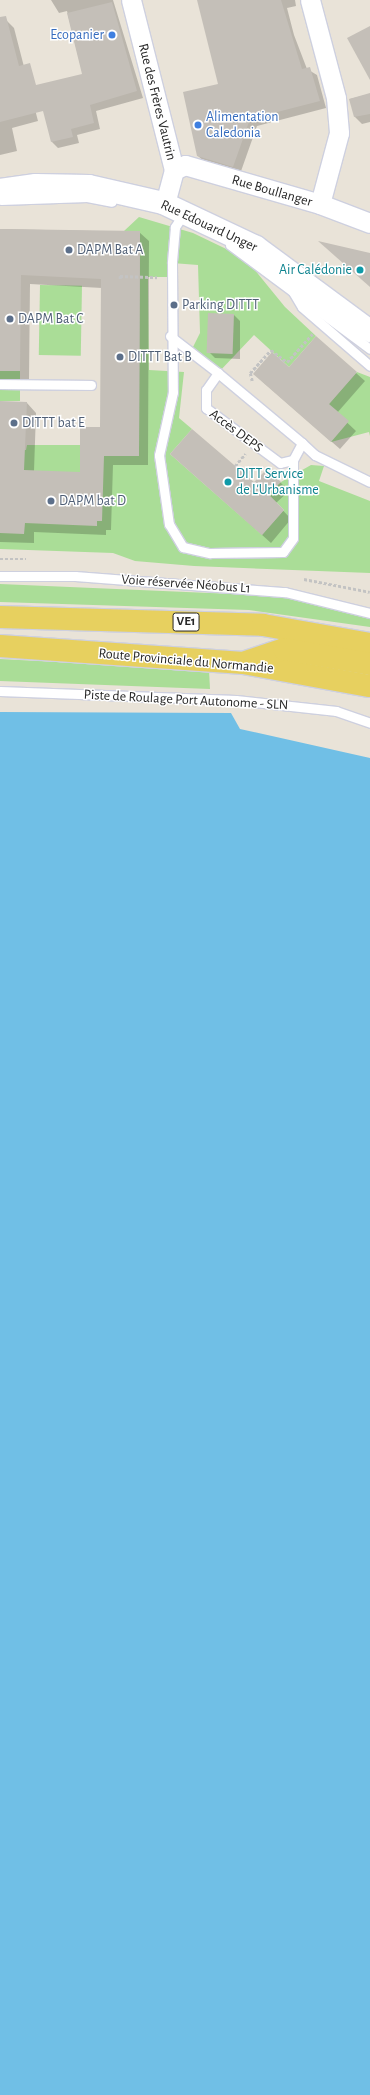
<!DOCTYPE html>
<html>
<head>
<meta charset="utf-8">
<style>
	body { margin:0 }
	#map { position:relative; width:370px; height:2095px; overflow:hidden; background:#e9e3d8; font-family:"Alegreya Sans",sans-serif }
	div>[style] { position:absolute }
	.green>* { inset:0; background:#aadd97; transform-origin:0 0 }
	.water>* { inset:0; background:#70bfe6 }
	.shadow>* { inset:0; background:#0003 }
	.building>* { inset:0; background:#c4bfb8; transform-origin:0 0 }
	.path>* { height:2.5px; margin-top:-1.25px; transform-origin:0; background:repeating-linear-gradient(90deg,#c3c3c3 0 3px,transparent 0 5px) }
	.roads { filter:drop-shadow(1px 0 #ced0df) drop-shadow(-1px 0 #ced0df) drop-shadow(0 1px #ced0df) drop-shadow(0 -1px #ced0df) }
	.service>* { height:9px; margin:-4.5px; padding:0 4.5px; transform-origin:4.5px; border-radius:4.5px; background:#fff }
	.minor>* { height:19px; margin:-9.5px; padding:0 9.5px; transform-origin:9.5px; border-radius:9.5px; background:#fff }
	.tertiary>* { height:22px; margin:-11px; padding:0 11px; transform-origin:11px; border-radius:11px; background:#fff }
	.primary>* { height:22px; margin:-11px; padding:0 11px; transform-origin:11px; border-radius:11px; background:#e7d05f }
	.dots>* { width:11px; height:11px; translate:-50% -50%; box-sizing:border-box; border:2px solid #fff; border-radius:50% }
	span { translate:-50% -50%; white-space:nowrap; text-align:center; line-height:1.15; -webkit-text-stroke:3px #fff; paint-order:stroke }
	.shield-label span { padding:1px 3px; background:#fff; border:1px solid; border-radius:3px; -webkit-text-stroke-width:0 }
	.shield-label { font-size:13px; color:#272727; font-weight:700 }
	.shop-label { font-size:14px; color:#366cbe }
	.right { translate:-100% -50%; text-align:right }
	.left { translate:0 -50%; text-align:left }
	.street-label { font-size:14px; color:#272727 }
	.service-label { font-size:14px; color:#4e5e75 }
	.culture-label { font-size:14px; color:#0d838f }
</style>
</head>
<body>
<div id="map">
	<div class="green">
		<i style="clip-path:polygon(139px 217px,193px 233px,245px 258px,285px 307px,316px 336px,289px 367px,254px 335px,218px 373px,190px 353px,200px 333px,198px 265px,172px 263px,171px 277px,148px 277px,149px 370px,184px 372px,179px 418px,192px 429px,170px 454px,262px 535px,284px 510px,268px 494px,281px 482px,311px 465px,324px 466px,319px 481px,370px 501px,370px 573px,194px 566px,135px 561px,113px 553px,0 549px,0 450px,26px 450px,27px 445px,80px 445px,139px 456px,140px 231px,124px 231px)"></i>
		<i style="left:40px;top:285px;width:42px;height:70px;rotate:1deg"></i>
		<i style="left:0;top:371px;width:20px;height:30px"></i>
		<i style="clip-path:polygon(357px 372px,370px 377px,370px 436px,369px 432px,331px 442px,329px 404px)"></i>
		<i style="clip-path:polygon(0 584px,282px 596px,370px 619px,370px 627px,249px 610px,0 602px)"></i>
		<i style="clip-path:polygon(0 659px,209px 670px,210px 689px,0 681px)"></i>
	</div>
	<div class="water">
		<i style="clip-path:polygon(0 712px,231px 713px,240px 729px,370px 758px,370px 2095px,0 2095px)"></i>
	</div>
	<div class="shadow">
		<i style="clip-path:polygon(51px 0,113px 0,143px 98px,96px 111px,100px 129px,77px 135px,79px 143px,58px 148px,52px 142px,43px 108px,83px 75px,67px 11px,59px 13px)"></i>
		<i style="clip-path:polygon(198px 0,295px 0,296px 6px,287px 8px,294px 35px,307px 69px,317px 75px,326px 108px,257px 126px,240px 174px,206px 163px,198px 156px,219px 85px)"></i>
		<i style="clip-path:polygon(6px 20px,14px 28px,38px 121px,12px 128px,17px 151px,0 155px,0 22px)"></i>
		<i style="clip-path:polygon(370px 94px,370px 122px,362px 124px,355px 117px,350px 99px)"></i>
		<i style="clip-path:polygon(0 229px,139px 232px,149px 241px,148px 465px,113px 465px,111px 530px,106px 530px,106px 535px,34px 532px,34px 543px,0 542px,0 402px,27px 403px,36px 413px,34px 471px,81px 473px,101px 428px,102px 288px,30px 284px,29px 380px,0 380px)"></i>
		<i style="clip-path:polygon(209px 314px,234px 315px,240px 321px,240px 359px,215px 358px,209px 352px)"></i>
		<i style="clip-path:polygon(289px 368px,356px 373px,365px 381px,337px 413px,356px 431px,340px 449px,263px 382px)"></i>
		<i style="clip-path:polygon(171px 454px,255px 484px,280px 482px,289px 491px,276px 503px,291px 519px,271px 543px)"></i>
	</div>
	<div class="building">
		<i style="clip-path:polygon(197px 0,281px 0,302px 69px,310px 67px,320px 101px,250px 119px,233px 167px,197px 156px,183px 92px,218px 84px)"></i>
		<i style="clip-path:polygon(112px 2px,137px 91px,90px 105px,94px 123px,71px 129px,73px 137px,51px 142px,43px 111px,0 122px,0 17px,6px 16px,19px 66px,30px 63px,36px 85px,82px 74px,67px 13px)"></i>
		<i style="clip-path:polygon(370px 26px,370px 80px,347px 38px)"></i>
		<i style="clip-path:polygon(370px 93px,370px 114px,354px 117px,349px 99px)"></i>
		<i style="clip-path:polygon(0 229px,140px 231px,139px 456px,104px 456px,102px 521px,97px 521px,97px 526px,25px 523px,24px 534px,0 533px,0 401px,27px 402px,24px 470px,80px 472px,80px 427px,100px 427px,101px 279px,21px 275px,20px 371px,0 371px)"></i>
		<i style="clip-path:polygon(318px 241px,370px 253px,370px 287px)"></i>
		<i style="left:208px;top:313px;width:26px;height:40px;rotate:2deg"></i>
		<i style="clip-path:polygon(316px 336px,357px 372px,329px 404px,349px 421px,331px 442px,253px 374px,272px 352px,289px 367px)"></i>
		<i style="clip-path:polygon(192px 429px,254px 482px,267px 469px,281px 482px,268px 494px,284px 510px,262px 535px,170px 454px)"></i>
	</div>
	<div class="path">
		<i style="left:120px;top:279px;width:3px;rotate:-90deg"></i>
		<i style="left:120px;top:276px;width:37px;rotate:2deg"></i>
		<i style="left:252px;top:381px;width:8px;rotate:-104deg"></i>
		<i style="left:250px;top:373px;width:31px;rotate:-48deg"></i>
		<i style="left:271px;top:350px;width:20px;rotate:37deg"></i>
		<i style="left:287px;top:362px;width:38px;rotate:-48deg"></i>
		<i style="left:235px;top:466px;width:16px;rotate:-50deg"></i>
		<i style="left:0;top:559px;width:26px"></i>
		<i style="left:304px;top:579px;width:67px;rotate:11.1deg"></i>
	</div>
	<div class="roads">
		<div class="service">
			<i style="left:1px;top:200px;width:86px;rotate:-2deg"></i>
			<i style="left:87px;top:197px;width:25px;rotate:11deg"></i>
			<i style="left:184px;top:213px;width:17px;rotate:123deg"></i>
			<i style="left:175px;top:227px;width:36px;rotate:95deg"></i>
			<i style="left:172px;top:263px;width:129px;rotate:89.6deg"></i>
			<i style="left:173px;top:392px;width:65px;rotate:102.5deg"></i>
			<i style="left:159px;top:455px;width:70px;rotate:81.8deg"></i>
			<i style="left:169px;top:524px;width:27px;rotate:59deg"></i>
			<i style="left:183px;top:547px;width:28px;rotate:13deg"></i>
			<i style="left:210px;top:553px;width:73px;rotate:-0.8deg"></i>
			<i style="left:283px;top:552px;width:17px;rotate:-54deg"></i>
			<i style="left:293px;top:538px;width:78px;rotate:-90deg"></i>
			<i style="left:230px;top:245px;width:174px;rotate:36.6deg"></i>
			<i style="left:293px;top:292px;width:17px;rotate:59deg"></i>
			<i style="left:302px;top:307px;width:90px;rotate:40.9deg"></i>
			<i style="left:170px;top:336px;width:61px;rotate:37.6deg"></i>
			<i style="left:218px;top:373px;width:109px;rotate:39.8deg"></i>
			<i style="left:302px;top:443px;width:19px;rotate:118deg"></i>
			<i style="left:293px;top:460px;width:13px;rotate:167deg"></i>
			<i style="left:280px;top:463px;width:92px;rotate:-143.4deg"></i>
			<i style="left:206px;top:408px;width:18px;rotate:-90deg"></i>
			<i style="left:206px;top:390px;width:21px;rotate:-55deg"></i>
			<i style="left:0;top:384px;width:91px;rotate:0.6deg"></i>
			<i style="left:302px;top:443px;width:18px;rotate:43deg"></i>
			<i style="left:315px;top:455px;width:61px;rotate:26.1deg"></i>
			<i style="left:0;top:576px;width:75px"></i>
			<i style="left:75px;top:576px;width:211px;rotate:4.4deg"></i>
			<i style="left:285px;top:592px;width:88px;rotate:13.9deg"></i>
			<i style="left:0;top:691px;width:236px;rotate:2.2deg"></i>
			<i style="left:236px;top:700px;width:101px;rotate:6.3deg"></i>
			<i style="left:336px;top:711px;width:36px;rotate:19deg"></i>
		</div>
		<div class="minor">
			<i style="left:131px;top:0;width:175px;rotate:75.8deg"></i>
			<i style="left:174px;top:170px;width:35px;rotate:105deg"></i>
			<i style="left:310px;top:0;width:101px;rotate:75.1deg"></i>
			<i style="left:336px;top:98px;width:35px;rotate:85deg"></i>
			<i style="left:339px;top:133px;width:73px;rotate:105deg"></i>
			<i style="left:174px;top:170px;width:12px;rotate:-24deg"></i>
			<i style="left:185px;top:165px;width:141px;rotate:16.1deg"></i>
			<i style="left:320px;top:204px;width:53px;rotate:20.8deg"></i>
		</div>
		<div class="tertiary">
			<i style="left:0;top:190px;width:36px;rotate:-8deg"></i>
			<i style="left:36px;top:185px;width:53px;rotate:1.1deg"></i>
			<i style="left:89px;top:186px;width:76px;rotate:12.9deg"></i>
			<i style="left:163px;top:203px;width:103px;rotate:25.3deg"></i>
			<i style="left:256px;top:247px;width:142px;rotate:36.4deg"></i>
		</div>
		<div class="primary">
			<i style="left:0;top:617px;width:263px;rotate:1.7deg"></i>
			<i style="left:263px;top:625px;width:109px;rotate:10.1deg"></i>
			<i style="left:0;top:646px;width:244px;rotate:4deg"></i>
			<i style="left:243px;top:663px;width:129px;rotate:10.3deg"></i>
			<i style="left:246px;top:662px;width:40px;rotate:-18.9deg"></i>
			<i style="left:284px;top:649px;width:87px;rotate:9.9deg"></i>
		</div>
	</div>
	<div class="dots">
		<i style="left:112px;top:35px;background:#3f7fe0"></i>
		<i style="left:198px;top:125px;background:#3f7fe0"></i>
		<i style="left:69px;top:250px;background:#5c6f8a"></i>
		<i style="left:360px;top:270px;background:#0f9aa8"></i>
		<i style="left:174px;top:305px;background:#5c6f8a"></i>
		<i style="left:10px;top:319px;background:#5c6f8a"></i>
		<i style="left:120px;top:357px;background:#5c6f8a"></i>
		<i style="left:14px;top:423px;background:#5c6f8a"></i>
		<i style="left:228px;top:482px;background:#0f9aa8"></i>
		<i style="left:51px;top:501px;background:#5c6f8a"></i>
	</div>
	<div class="shield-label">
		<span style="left:186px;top:622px">VE1</span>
	</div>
	<div class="shop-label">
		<span class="right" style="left:104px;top:35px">Ecopanier</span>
		<span class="left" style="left:206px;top:125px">Alimentation<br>Caledonia</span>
	</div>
	<div class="street-label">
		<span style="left:157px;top:102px;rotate:76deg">Rue des Frères Vautrin</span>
		<span style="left:272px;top:191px;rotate:16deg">Rue Boullanger</span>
		<span style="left:209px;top:226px;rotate:25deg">Rue Edouard Unger</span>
		<span style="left:236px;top:431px;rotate:37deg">Accès DEPS</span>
		<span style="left:186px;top:584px;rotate:4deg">Voie réservée Néobus L1</span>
		<span style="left:186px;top:661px;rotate:5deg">Route Provinciale du Normandie</span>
		<span style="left:186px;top:700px;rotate:3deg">Piste de Roulage Port Autonome - SLN</span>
	</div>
	<div class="service-label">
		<span class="left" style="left:77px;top:250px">DAPM Bat A</span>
		<span class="left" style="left:182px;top:305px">Parking DITTT</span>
		<span class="left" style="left:18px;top:319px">DAPM Bat C</span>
		<span class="left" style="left:128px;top:357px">DITTT Bat B</span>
		<span class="left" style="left:22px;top:423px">DITTT bat E</span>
		<span class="left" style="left:59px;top:501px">DAPM bat D</span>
	</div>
	<div class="culture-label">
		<span class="right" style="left:352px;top:270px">Air Calédonie</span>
		<span class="left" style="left:236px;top:482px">DITT Service<br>de L'Urbanisme</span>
	</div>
</div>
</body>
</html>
